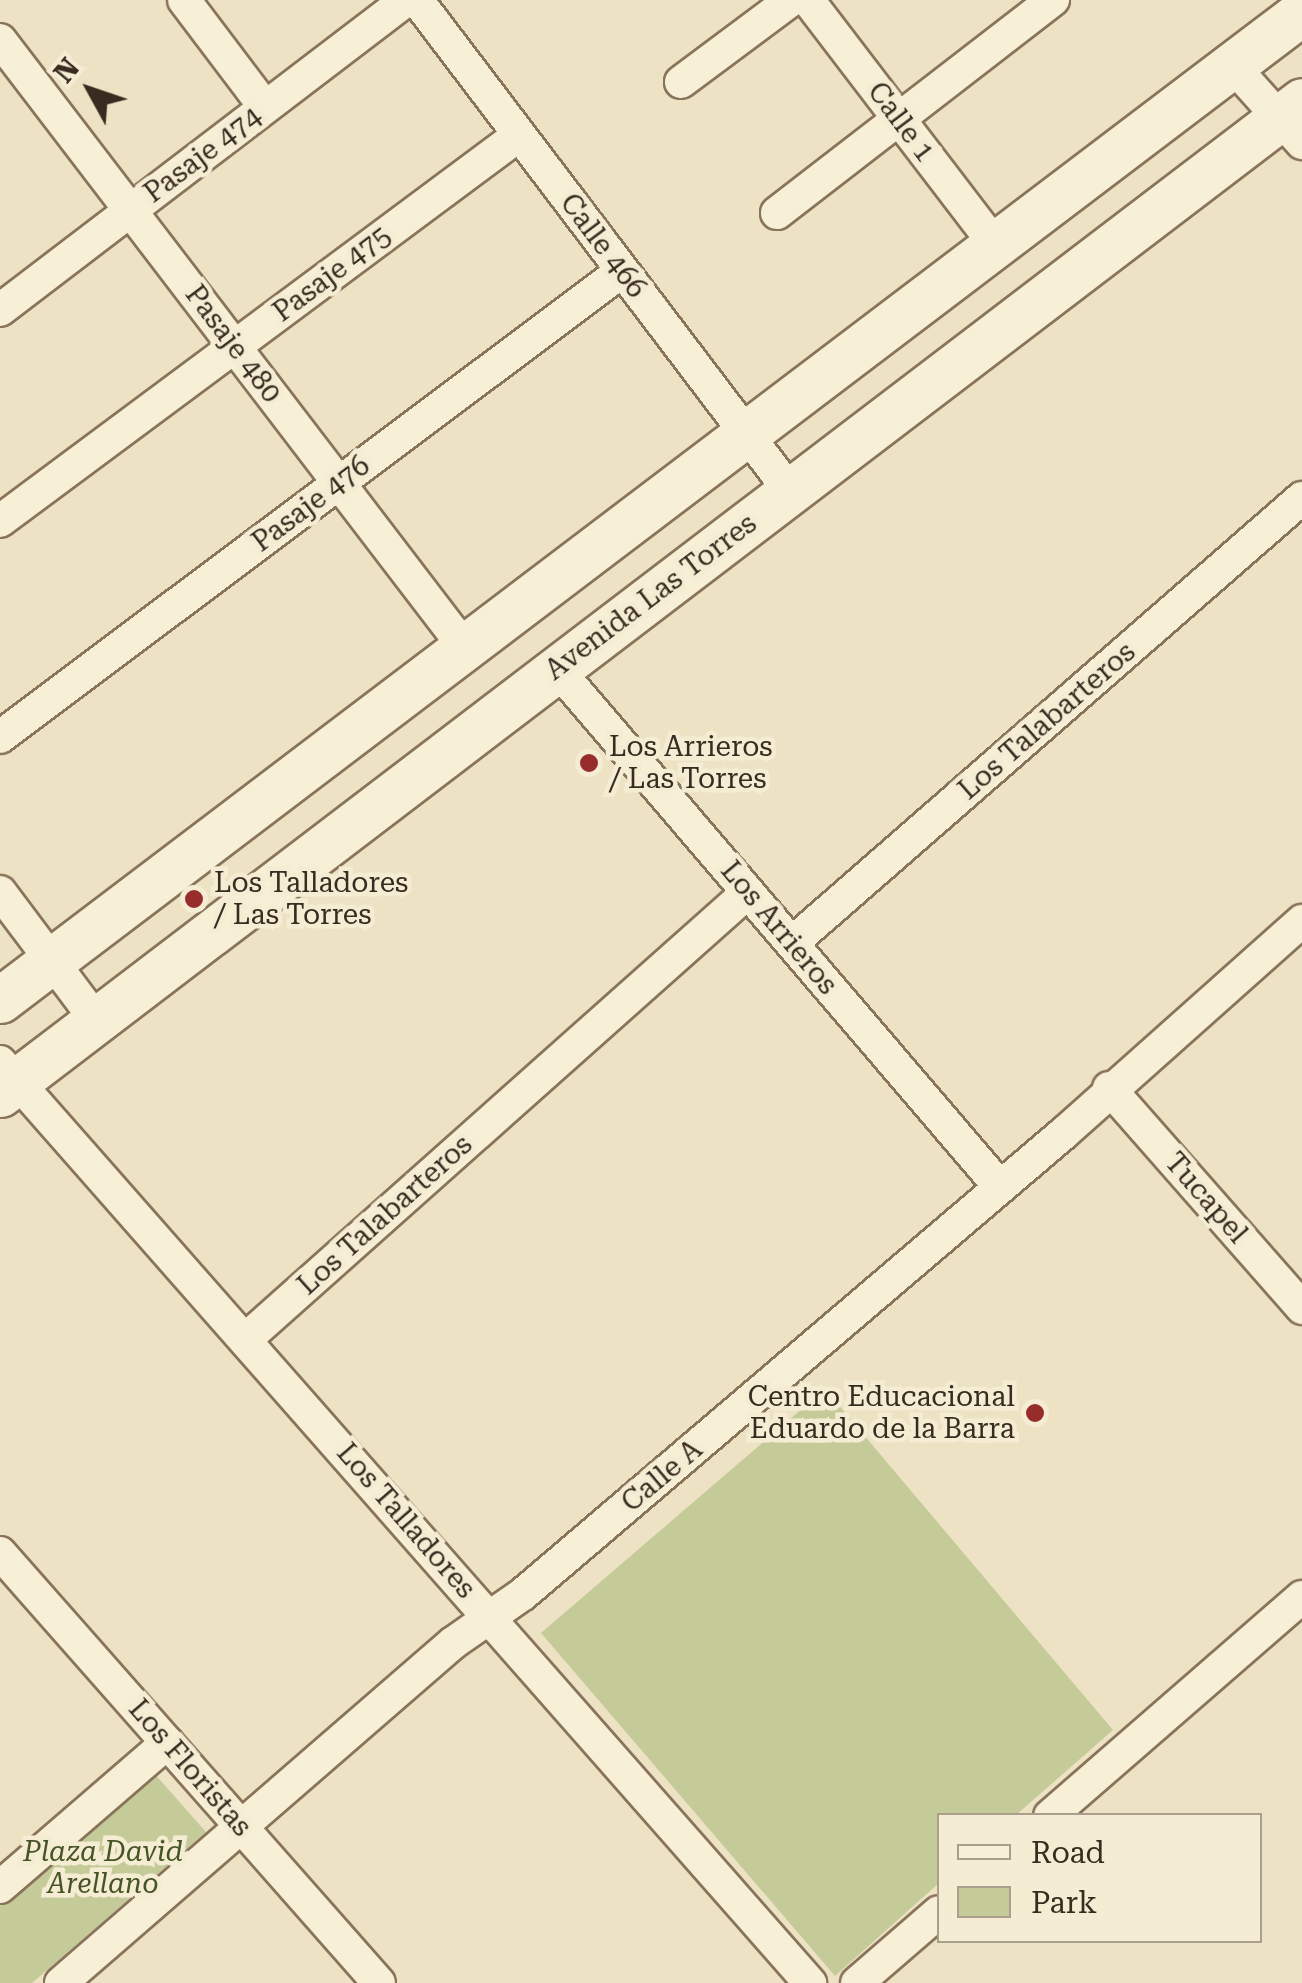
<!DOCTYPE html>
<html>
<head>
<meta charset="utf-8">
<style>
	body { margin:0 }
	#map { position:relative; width:1302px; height:1983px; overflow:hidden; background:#ede2c4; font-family:"Roboto Serif",serif }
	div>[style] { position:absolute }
	.green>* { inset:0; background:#c4cb98 }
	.roads { filter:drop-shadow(2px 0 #88745b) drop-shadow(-2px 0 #88745b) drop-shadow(0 2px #88745b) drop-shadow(0 -2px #88745b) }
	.street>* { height:32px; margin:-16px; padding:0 16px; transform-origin:16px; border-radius:16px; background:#f8efd7 }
	.secondary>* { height:45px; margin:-22.5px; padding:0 22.5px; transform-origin:22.5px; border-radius:22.5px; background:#f8efd7 }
	.dots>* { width:28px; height:28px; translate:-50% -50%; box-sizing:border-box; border:5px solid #f5ecd4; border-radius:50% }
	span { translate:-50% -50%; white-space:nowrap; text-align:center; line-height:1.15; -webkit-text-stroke:9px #f5ecd4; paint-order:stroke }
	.street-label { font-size:28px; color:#382b1f }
	.poi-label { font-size:28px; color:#382b1f }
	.left { translate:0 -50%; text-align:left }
	.right { translate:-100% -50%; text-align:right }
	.park-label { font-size:28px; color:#475425; font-style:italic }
	.legend { position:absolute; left:937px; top:1813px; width:325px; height:130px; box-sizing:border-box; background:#f5ecd4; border:2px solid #a99f8c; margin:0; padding:12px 18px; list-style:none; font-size:30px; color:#382b1f }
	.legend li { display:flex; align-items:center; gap:20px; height:50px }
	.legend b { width:50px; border:2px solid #a99f8c }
	.north { position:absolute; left:40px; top:40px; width:100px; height:100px; -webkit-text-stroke:8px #f5ecd4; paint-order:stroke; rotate:310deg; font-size:28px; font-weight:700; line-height:40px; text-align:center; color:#382b1f }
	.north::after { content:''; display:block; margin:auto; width:35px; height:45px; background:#382b1f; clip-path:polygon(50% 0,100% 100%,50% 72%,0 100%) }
</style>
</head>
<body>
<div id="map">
	<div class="green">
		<i style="clip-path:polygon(825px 1389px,1113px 1730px,1016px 1815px,939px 1816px,939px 1883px,835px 1976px,541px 1633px)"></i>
		<i style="clip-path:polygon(153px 1772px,206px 1832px,32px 1983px,0 1983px,0 1904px)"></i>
	</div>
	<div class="roads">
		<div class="street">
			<i style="left:184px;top:0;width:134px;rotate:52.9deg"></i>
			<i style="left:417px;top:0;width:617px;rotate:52.78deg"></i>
			<i style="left:808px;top:0;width:308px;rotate:52.6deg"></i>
			<i style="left:0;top:40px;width:765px;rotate:52.59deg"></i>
			<i style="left:1232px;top:65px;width:105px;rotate:48.1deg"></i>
			<i style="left:681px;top:82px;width:137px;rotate:-36.7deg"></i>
			<i style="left:777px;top:213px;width:349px;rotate:-37.7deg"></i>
			<i style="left:0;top:310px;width:511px;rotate:-37.36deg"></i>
			<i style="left:0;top:521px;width:647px;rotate:-36.64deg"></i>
			<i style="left:557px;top:669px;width:682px;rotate:49.46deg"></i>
			<i style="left:0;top:737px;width:777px;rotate:-36.84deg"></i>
			<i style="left:0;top:892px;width:160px;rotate:53.1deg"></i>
			<i style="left:792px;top:943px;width:677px;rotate:-41.11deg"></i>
			<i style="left:0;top:1062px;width:1227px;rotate:48.67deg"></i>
			<i style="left:1109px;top:1088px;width:293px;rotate:48.7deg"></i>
			<i style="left:246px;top:1339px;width:672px;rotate:-41.68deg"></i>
			<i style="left:0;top:1553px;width:573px;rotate:48.61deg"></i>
			<i style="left:1050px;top:1816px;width:334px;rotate:-41deg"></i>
			<i style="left:0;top:1887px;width:221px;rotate:-40.8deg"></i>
			<i style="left:61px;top:1983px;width:519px;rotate:-40.94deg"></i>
			<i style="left:453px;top:1643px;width:85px;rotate:-35deg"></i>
			<i style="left:523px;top:1594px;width:711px;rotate:-40.44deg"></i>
			<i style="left:1064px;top:1133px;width:319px;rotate:-41.7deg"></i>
			<i style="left:857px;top:1983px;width:108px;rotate:-40.9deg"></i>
		</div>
		<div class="secondary">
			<i style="left:0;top:1000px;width:1634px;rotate:-37.19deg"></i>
			<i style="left:0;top:1094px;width:1637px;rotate:-37.33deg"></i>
		</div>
	</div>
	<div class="dots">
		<i style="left:589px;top:763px;background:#962d2c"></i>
		<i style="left:194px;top:899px;background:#962d2c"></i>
		<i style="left:1035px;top:1413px;background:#962d2c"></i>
	</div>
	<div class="street-label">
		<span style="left:901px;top:122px;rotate:53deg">Calle 1</span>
		<span style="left:203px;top:155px;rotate:-37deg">Pasaje 474</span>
		<span style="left:603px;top:246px;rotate:53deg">Calle 466</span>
		<span style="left:332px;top:274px;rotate:-37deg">Pasaje 475</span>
		<span style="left:233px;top:344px;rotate:53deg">Pasaje 480</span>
		<span style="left:311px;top:504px;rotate:-37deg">Pasaje 476</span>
		<span style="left:651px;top:597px;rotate:-37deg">Avenida Las Torres</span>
		<span style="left:1047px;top:721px;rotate:-41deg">Los Talabarteros</span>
		<span style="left:779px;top:928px;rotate:50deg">Los Arrieros</span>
		<span style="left:1206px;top:1198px;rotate:49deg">Tucapel</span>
		<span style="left:385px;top:1215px;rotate:-42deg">Los Talabarteros</span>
		<span style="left:662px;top:1476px;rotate:-40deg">Calle A</span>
		<span style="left:406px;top:1521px;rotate:49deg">Los Talladores</span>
		<span style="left:190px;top:1768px;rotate:49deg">Los Floristas</span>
	</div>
	<div class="poi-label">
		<span class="left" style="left:609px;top:763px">Los Arrieros<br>/ Las Torres</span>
		<span class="left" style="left:214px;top:899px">Los Talladores<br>/ Las Torres</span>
		<span class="right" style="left:1015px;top:1413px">Centro Educacional<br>Eduardo de la Barra</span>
	</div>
	<div class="park-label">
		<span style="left:103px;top:1868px">Plaza David<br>Arellano</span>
	</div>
	<ul class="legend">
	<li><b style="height:12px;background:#f8efd7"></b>Road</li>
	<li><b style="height:28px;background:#c4cb98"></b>Park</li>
	</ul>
	<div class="north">N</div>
</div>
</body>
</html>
